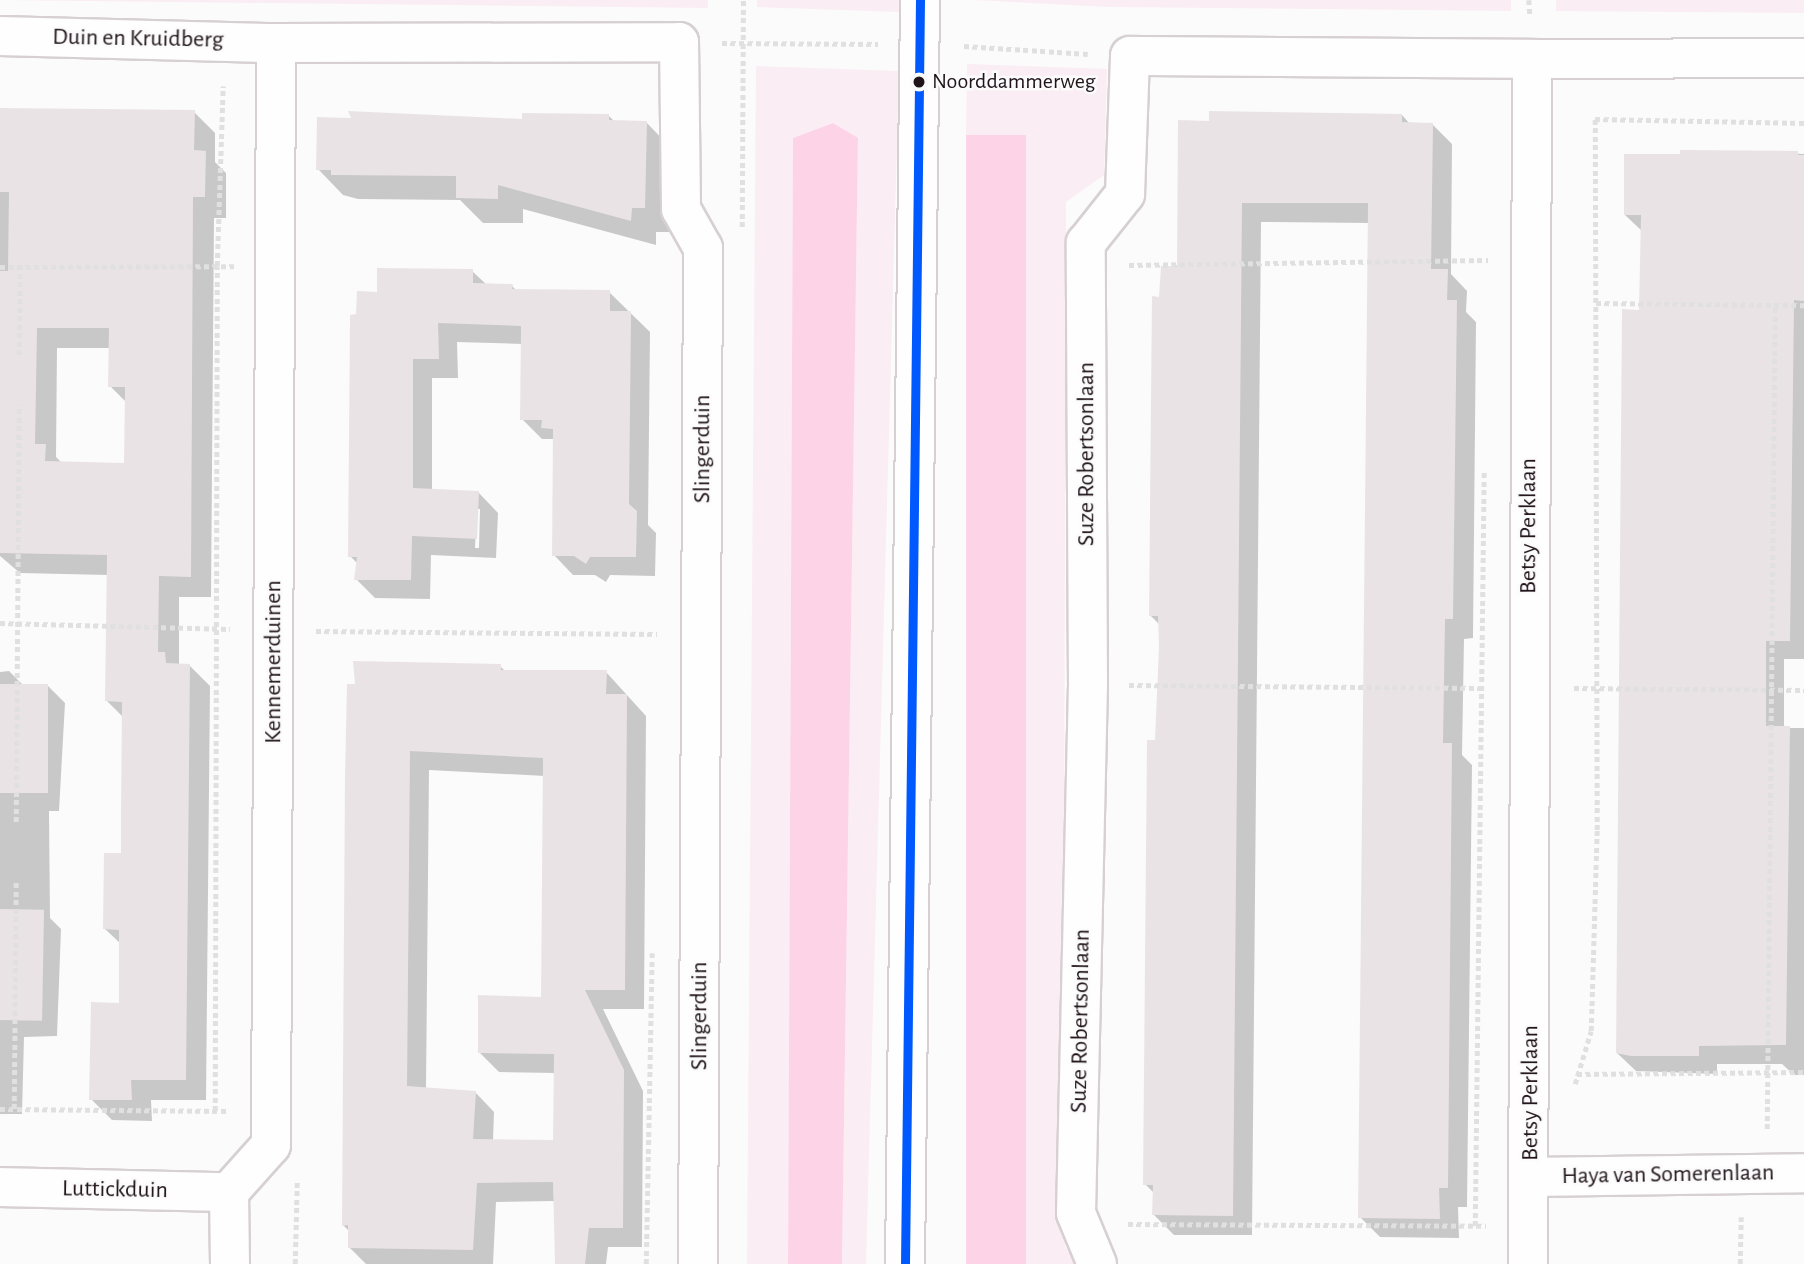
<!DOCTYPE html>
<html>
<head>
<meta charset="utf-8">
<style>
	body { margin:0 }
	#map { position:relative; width:1804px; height:1264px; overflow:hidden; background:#fbfbfb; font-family:"Alegreya Sans",sans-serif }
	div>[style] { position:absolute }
	.green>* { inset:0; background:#faedf3 }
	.water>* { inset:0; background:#fdd4e7; transform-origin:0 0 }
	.shadow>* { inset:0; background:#0003 }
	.building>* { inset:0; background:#eae3e6; transform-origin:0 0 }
	.path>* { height:4.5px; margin-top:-2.25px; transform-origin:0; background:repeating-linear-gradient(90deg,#e1e0e0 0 5px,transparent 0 8.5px) }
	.roads { filter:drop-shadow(2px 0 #d7d0d3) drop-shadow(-2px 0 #d7d0d3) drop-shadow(0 2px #d7d0d3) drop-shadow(0 -2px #d7d0d3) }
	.minor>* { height:38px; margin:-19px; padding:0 19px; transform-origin:19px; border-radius:19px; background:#fefefe }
	.bus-1>* { height:9px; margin:-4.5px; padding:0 4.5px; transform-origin:4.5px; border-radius:4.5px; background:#0059ff }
	.dots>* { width:19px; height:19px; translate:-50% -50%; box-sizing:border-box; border:4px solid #fbfbfb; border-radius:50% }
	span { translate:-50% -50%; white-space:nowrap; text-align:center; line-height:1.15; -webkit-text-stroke:5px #fbfbfb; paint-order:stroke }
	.bus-label { font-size:22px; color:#20141a }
	.left { translate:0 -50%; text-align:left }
	.street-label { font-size:24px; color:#20141a }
</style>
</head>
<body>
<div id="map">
	<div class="green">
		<i style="clip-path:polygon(0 0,708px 0,708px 8px)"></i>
		<i style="clip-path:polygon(757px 0,899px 0,899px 12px,757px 7px)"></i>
		<i style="clip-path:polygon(974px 0,1511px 0,1511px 11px,1109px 7px)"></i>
		<i style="clip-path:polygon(1556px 0,1804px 0,1804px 13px,1556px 11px)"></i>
		<i style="clip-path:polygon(967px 64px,1107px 69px,1104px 175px,1066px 202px,1063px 1188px,1065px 1247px,1081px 1264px,1016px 1264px,1026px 136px,966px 135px)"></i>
		<i style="clip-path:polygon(756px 66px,899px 71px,866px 1264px,842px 1264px,858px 139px,833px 123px,793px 138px,788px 1264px,747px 1264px)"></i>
	</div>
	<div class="water">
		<i style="clip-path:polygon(833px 123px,858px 138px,842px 1264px,788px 1264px,793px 138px)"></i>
		<i style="left:966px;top:135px;width:60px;height:1129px"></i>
	</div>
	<div class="shadow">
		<i style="clip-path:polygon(evenodd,0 110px,194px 112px,215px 133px,215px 162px,226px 173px,226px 218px,214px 218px,211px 597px,179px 597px,179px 665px,189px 665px,210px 686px,206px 1100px,151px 1100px,152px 1121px,112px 1120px,91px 1099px,120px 1005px,121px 944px,105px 929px,122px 855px,123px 717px,107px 701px,108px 575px,20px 573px,0 556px,0 110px,57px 348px,111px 348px,110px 386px,126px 402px,126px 464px,62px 463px,56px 457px,57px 348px)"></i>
		<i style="clip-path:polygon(608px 115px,615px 122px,646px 122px,671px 148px,670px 232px,656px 232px,656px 245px,523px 209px,523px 223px,483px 223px,460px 200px,358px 199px,343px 195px,318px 169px,524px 121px)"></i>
		<i style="clip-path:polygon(1402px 115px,1410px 124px,1432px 124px,1452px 144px,1451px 274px,1467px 291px,1466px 312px,1476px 322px,1473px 638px,1464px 639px,1462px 755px,1472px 765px,1467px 1207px,1458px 1207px,1459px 1238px,1380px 1237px,1360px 1217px,1370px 223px,1261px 222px,1252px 1235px,1174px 1235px,1154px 1215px,1154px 1193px,1145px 1184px,1160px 625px,1150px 615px,1161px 298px,1178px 268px,1211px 123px)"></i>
		<i style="clip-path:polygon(1747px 152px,1804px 154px,1804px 659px,1784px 659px,1784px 728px,1804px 728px,1804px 1075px,1794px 1075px,1782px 1064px,1717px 1064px,1717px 1074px,1636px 1071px,1617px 1053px,1643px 232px,1625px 215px,1626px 156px)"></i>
		<i style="clip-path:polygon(evenodd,472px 271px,487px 285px,512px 286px,517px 291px,609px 292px,650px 332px,648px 525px,656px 533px,655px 576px,610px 575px,606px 582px,595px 575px,573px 575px,554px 555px,554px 439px,542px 439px,522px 419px,523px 344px,457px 342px,458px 378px,432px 378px,432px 490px,479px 493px,498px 513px,496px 558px,431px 555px,430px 599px,375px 598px,356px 579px,358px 564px,350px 556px,358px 316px,379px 293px,472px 271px,477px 509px,480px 509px,479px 548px,475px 548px,477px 509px)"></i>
		<i style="clip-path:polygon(evenodd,500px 666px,506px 672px,606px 672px,646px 716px,644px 1009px,603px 1009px,643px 1091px,642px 1247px,608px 1247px,606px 1264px,556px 1264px,555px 1201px,496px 1202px,493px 1264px,366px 1264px,350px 1248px,350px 1232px,343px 1225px,349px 686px,500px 666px,429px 770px,545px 776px,543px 998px,479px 1052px,499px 1072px,556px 1073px,555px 1142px,493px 1141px,494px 1112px,475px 1092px,426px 1089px,429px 770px)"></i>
		<i style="clip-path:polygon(9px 671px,24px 686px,48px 686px,65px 703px,59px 811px,49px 811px,50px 918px,61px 929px,57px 1036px,24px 1037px,22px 1114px,0 1114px,0 672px)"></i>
	</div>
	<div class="building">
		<i style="clip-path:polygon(evenodd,0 108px,195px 110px,194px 150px,206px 151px,205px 197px,193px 197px,191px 577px,159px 576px,158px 652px,165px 652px,166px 663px,190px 664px,186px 1080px,131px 1080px,132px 1100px,89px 1100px,91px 1002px,119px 1003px,119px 930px,103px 929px,104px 853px,121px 853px,121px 816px,122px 702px,105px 701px,107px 555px,0 553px,0 271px,8px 271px,9px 192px,0 192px,0 108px,37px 328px,109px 328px,108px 387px,125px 387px,124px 463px,45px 461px,46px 444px,35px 444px,37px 328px)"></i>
		<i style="clip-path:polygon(348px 111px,522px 119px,522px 113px,609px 114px,609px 120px,647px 121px,645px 208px,632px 208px,631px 221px,498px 185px,498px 199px,456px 198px,456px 176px,331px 175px,331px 170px,316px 170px,317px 117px,351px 118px)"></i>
		<i style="clip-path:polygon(1209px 111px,1402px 114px,1402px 122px,1433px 123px,1431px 269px,1448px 269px,1447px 300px,1457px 300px,1453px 619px,1445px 619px,1443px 743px,1452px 743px,1448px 1188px,1439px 1188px,1440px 1219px,1358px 1218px,1368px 203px,1242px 203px,1233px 1216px,1152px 1215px,1153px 1185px,1143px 1185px,1147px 740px,1155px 740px,1159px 647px,1158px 616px,1149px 616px,1152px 296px,1159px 297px,1161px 266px,1177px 266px,1178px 120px,1209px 121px)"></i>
		<i style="clip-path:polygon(1680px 150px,1798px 151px,1798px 155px,1804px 155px,1804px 301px,1794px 300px,1790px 641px,1766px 641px,1766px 726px,1790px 726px,1786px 1045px,1699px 1046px,1699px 1056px,1631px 1056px,1616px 1053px,1622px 309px,1639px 310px,1641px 215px,1624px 215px,1624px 154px,1680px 154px)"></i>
		<i style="clip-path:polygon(377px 268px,473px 269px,473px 283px,513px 284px,512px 289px,610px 290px,610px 311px,631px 311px,629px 504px,637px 511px,636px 557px,590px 557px,586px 564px,574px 556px,552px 556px,553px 429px,541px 428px,542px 420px,520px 420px,521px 326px,438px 323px,439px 359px,413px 359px,413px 488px,479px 491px,477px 539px,412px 536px,411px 580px,354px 580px,357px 557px,348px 557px,350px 315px,356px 314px,357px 291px,377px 292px)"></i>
		<i style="clip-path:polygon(evenodd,353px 661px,501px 664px,501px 670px,607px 670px,606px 694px,627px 694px,625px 990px,585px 990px,624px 1070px,623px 1228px,589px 1228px,585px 1264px,555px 1264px,553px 1182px,477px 1183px,473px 1250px,348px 1248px,348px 1225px,342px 1226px,345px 776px,347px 684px,355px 684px,353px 661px,410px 751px,543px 758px,541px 997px,478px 995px,478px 1053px,554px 1054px,553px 1140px,473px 1139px,476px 1091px,407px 1086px,410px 751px)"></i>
		<i style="left:0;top:684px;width:48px;height:109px"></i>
		<i style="left:0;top:909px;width:44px;height:111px;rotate:1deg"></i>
	</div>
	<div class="path">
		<i style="left:1529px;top:0;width:16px;rotate:86deg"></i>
		<i style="left:722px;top:43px;width:156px;rotate:0.4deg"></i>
		<i style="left:964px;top:46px;width:124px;rotate:3.7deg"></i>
		<i style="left:742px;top:227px;width:227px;rotate:-89.7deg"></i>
		<i style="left:1129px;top:265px;width:359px;rotate:-0.8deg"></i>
		<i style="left:0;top:267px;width:234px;rotate:-0.2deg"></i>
		<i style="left:1596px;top:303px;width:208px;rotate:0.6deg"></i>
		<i style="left:19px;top:355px;width:88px;rotate:-89.3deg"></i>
		<i style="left:0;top:623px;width:230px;rotate:1.5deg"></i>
		<i style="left:316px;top:631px;width:341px;rotate:0.5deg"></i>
		<i style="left:1129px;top:685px;width:352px;rotate:0.5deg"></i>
		<i style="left:1574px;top:688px;width:230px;rotate:0.5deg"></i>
		<i style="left:16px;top:822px;width:417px;rotate:-89.6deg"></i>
		<i style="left:1577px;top:1074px;width:227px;rotate:-0.5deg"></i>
		<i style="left:1575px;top:1084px;width:55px;rotate:-73.2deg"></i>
		<i style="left:1591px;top:1031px;width:201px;rotate:-88.3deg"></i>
		<i style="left:1597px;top:830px;width:711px;rotate:-90.16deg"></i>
		<i style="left:1595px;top:119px;width:209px;rotate:1.1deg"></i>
		<i style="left:0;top:1109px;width:228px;rotate:0.5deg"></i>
		<i style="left:14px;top:1109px;width:227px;rotate:-89.5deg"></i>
		<i style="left:215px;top:1111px;width:845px;rotate:-89.86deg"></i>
		<i style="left:217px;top:266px;width:180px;rotate:-88.1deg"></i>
		<i style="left:1767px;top:1129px;width:825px;rotate:-89.44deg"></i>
		<i style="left:1128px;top:1224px;width:358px;rotate:0.3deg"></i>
		<i style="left:1475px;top:1226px;width:755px;rotate:-89.32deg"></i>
		<i style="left:295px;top:1264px;width:83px;rotate:-88.6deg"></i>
		<i style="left:646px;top:1264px;width:311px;rotate:-88.9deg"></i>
		<i style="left:1740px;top:1264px;width:47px;rotate:-88.8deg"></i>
	</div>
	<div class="roads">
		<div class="minor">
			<i style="left:0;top:36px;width:276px;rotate:1.5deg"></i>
			<i style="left:276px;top:43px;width:403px;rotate:-0.1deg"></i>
			<i style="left:679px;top:42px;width:167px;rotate:89.3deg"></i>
			<i style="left:681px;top:209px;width:45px;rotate:60.6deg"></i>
			<i style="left:703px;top:248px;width:1016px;rotate:90.28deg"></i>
			<i style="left:1531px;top:1177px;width:273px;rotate:-0.8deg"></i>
			<i style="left:0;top:1187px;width:229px;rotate:1.3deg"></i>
			<i style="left:230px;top:1264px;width:72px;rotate:-90.8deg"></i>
			<i style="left:229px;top:1192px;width:63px;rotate:-48.2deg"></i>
			<i style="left:271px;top:1145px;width:1102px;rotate:-89.74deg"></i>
			<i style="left:905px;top:1264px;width:1264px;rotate:-89.32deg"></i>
			<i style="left:1097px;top:1264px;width:55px;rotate:-112.4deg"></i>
			<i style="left:1076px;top:1213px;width:528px;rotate:-88.7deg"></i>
			<i style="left:1088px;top:685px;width:442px;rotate:-90.3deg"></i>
			<i style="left:1086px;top:243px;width:63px;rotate:-51.5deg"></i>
			<i style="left:1125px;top:194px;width:138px;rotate:-87.9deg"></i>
			<i style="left:1130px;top:56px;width:402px;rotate:0.4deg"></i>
			<i style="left:1528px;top:1264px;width:1205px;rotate:-89.81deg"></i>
			<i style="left:1532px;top:59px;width:272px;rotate:-0.2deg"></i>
		</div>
	</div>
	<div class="bus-1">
		<i style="left:905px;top:1264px;width:1264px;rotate:-89.32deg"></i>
	</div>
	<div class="dots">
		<i style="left:919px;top:82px;background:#20141a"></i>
	</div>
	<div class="bus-label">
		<span class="left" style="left:932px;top:82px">Noorddammerweg</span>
	</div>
	<div class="street-label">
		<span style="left:138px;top:39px;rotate:1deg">Duin en Kruidberg</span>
		<span style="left:703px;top:449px;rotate:-90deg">Slingerduin</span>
		<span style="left:1087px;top:454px;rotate:-90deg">Suze Robertsonlaan</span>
		<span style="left:1529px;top:526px;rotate:-90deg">Betsy Perklaan</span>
		<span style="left:274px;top:662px;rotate:-90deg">Kennemerduinen</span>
		<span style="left:700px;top:1016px;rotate:-90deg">Slingerduin</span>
		<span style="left:1081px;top:1021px;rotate:-89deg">Suze Robertsonlaan</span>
		<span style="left:1531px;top:1093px;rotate:-90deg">Betsy Perklaan</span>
		<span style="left:1668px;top:1175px;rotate:-1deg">Haya van Somerenlaan</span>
		<span style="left:115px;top:1190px;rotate:1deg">Luttickduin</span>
	</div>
</div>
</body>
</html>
